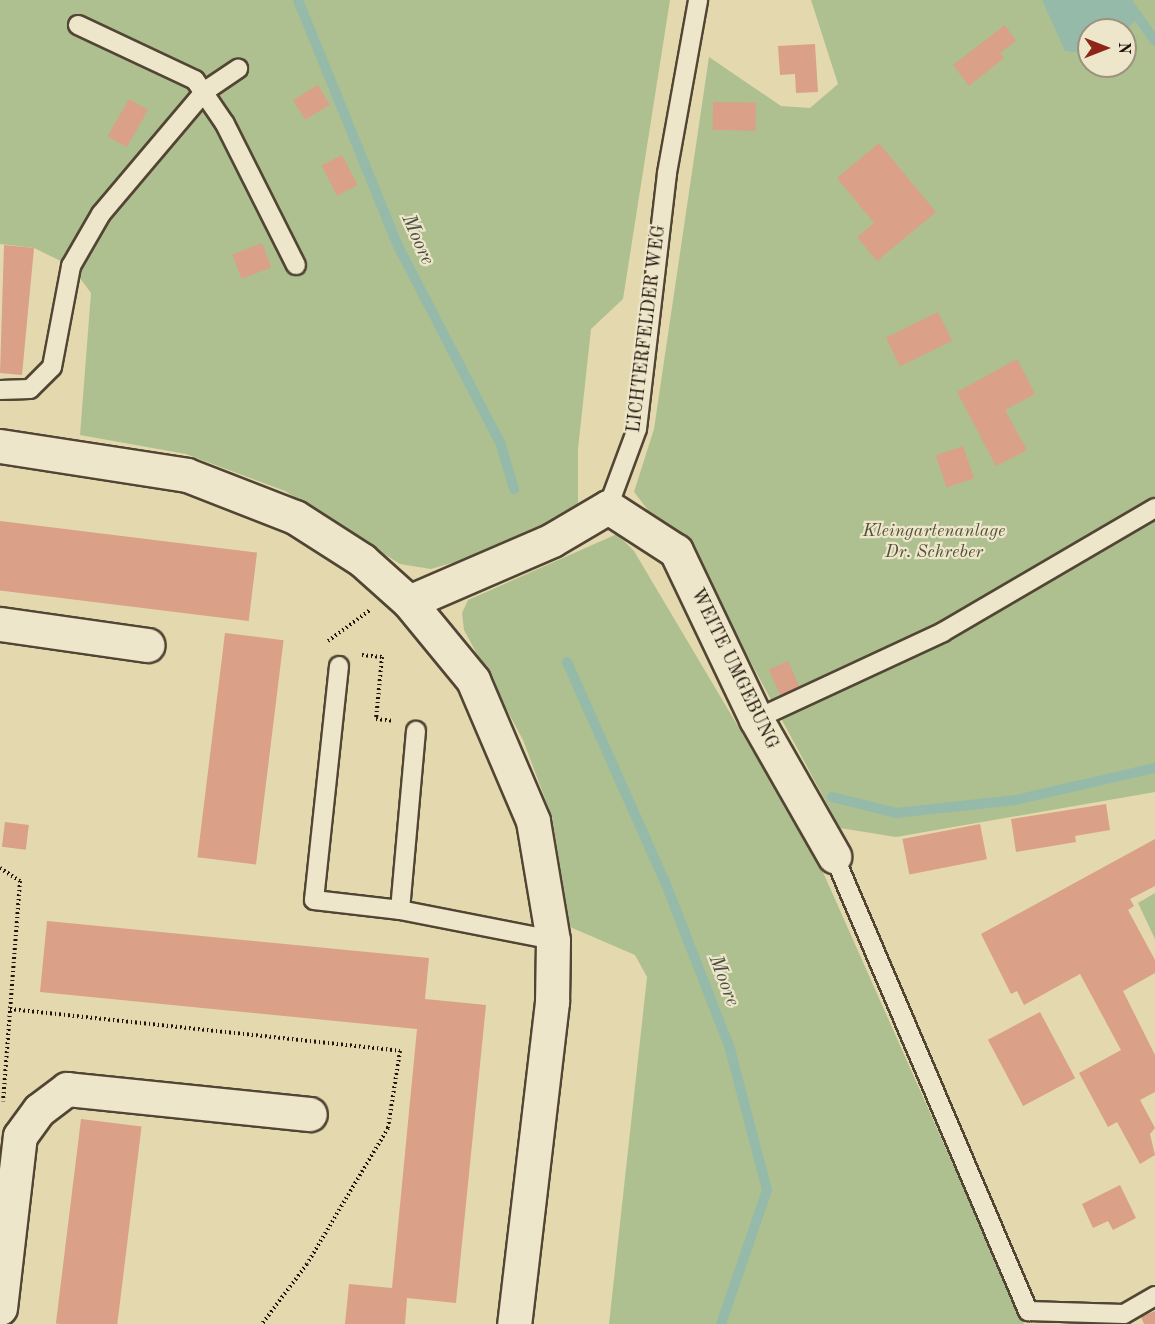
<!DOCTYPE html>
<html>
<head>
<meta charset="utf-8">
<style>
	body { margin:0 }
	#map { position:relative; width:1155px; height:1324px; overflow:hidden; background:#e4d8ae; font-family:"Old Standard TT",serif }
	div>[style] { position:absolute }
	.green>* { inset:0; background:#aec08f }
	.water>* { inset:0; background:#95baa9 }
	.stream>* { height:10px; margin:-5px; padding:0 5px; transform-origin:5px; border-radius:5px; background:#95baa9 }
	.building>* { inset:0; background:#daa088; transform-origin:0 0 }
	.path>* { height:4px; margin-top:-2px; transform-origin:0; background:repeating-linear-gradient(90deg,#22140b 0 1.5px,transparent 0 4.5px) }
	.roads { filter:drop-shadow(2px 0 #524534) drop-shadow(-2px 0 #524534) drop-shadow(0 2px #524534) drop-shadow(0 -2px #524534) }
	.lane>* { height:18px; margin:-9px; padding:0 9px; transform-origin:9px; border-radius:9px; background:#ede6ca }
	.street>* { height:33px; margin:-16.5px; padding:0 16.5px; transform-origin:16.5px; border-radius:16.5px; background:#ede6ca }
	span { translate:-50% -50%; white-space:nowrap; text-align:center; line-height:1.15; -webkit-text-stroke:4.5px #ede6ca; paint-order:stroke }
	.street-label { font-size:18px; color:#22140b }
	.park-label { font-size:18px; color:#535039; font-style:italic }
	.water-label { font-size:20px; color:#4a4e42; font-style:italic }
	.north { position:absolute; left:1077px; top:18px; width:60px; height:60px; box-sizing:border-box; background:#ede6ca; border:2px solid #9c927e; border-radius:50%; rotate:90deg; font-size:16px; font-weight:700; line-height:24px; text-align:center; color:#22140b }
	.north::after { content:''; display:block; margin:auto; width:21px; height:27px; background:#8f2418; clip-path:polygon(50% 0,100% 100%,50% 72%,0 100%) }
</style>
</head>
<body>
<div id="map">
	<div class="green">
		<i style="clip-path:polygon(0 0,670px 0,623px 299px,591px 329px,578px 449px,578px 515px,500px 549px,431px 569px,400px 564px,285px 491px,186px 454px,80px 435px,91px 293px,71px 266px,34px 248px,0 244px)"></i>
		<i style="clip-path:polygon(evenodd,811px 0,1155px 0,1155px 792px,896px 837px,840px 828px,683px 536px,651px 514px,634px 492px,654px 429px,709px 57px,781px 106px,810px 108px,838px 84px,811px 0,1089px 30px,1125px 30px,1125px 66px,1089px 66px,1089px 30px)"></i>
		<i style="clip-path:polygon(617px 534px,634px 551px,818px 861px,1024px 1324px,609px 1324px,647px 977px,635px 955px,570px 927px,552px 817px,523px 740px,464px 630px,462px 613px,468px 600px)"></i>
		<i style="clip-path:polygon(1155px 893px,1155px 939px,1138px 903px)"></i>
	</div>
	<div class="water">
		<i style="clip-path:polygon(1042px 0,1126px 0,1138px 17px,1125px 32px,1089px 30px,1089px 54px,1065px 51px)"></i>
	</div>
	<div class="stream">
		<i style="left:298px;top:0;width:266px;rotate:67.9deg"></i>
		<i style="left:398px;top:246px;width:224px;rotate:62.6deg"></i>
		<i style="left:501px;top:445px;width:46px;rotate:73.5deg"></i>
		<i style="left:1126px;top:0;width:50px;rotate:54.7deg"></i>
		<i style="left:567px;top:662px;width:246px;rotate:66deg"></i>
		<i style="left:667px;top:887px;width:174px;rotate:68.7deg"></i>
		<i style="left:730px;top:1049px;width:146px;rotate:75.3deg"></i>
		<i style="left:767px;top:1190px;width:142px;rotate:108.9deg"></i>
		<i style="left:832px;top:797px;width:66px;rotate:14deg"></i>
		<i style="left:896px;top:813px;width:121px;rotate:-6.2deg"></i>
		<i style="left:1016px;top:800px;width:143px;rotate:-13deg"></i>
	</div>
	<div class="building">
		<i style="clip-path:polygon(1005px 25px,1016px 41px,1000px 53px,1004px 58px,969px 86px,953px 65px)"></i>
		<i style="clip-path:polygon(815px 44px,818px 92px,796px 93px,795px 74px,780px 75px,778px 46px)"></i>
		<i style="left:318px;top:85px;width:23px;height:29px;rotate:59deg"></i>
		<i style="left:129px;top:99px;width:22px;height:43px;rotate:30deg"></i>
		<i style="left:713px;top:102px;width:43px;height:28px;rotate:1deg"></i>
		<i style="clip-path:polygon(879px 143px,936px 212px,877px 261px,857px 237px,874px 223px,837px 178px)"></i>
		<i style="left:342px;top:155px;width:34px;height:23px;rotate:63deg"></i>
		<i style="left:262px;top:243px;width:26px;height:32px;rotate:69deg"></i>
		<i style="clip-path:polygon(4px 245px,34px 248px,22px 375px,0 373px)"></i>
		<i style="left:938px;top:312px;width:32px;height:58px;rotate:64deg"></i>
		<i style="clip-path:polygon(1017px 359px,1035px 394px,1005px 410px,1027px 450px,996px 466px,957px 392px)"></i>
		<i style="left:963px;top:446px;width:34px;height:29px;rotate:71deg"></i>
		<i style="left:0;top:521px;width:259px;height:69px;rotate:7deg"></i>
		<i style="left:225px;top:633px;width:59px;height:226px;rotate:7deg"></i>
		<i style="left:788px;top:661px;width:30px;height:21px;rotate:66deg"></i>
		<i style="clip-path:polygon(1106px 804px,1110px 830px,1075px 836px,1076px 842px,1016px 852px,1011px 819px)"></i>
		<i style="left:5px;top:822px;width:24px;height:25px;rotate:7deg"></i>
		<i style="left:980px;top:824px;width:36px;height:79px;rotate:79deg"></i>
		<i style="clip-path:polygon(1155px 839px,1155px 886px,1130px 899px,1134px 906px,1128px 910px,1155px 960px,1155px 973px,1123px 991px,1155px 1055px,1155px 1092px,1140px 1100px,1155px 1128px,1150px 1134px,1155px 1155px,1140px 1164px,1117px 1122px,1108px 1127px,1079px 1073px,1121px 1050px,1080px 974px,1024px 1005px,1017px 991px,1011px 994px,981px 934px)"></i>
		<i style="clip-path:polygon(47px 921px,429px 958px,425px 999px,486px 1005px,456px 1303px,407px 1298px,405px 1324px,345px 1324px,349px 1284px,392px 1288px,417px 1029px,40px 992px)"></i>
		<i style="left:1040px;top:1012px;width:75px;height:59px;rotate:62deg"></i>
		<i style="left:81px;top:1119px;width:61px;height:206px;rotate:7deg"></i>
		<i style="clip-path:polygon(1120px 1185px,1136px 1218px,1113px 1230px,1108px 1221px,1093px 1228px,1082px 1204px)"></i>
		<i style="clip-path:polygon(1155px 1311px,1155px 1324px,1144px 1324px,1141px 1317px)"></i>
	</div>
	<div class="path">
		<i style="left:328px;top:641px;width:52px;rotate:-36.4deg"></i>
		<i style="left:362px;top:655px;width:20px;rotate:6deg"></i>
		<i style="left:382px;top:657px;width:62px;rotate:95.5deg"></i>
		<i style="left:376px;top:719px;width:18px;rotate:6deg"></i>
		<i style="left:0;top:868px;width:24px;rotate:33deg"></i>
		<i style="left:20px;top:881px;width:221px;rotate:94.4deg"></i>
		<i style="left:10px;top:1009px;width:392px;rotate:6.1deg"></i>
		<i style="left:400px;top:1051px;width:78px;rotate:98.9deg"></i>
		<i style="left:388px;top:1128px;width:158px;rotate:120.8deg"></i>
		<i style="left:307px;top:1264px;width:75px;rotate:126.9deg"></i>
	</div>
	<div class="roads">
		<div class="lane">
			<i style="left:78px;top:25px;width:129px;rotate:25.2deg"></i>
			<i style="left:195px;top:80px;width:53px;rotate:55.7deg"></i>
			<i style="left:225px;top:124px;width:158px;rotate:63.3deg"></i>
			<i style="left:0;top:390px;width:30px;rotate:-2deg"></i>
			<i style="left:30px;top:389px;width:31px;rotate:-45deg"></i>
			<i style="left:52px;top:367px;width:103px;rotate:-79.3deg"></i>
			<i style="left:71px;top:266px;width:60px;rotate:-60deg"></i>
			<i style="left:101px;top:214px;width:161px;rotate:-49.8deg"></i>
			<i style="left:205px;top:91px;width:40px;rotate:-34deg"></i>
			<i style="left:608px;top:507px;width:83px;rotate:-69.6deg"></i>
			<i style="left:637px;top:429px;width:258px;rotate:-83.3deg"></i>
			<i style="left:667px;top:173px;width:176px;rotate:-79.8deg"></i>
			<i style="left:339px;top:666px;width:235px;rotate:96.1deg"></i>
			<i style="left:314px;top:900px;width:87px;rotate:6.6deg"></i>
			<i style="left:400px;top:910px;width:156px;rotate:11.1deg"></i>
			<i style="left:756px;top:719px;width:206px;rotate:-24.9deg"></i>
			<i style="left:943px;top:632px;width:246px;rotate:-30.3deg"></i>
			<i style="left:834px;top:856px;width:495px;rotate:66.9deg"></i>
			<i style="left:1028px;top:1311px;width:96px;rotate:1.8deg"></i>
			<i style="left:1124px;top:1314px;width:36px;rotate:-30deg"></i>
			<i style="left:400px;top:910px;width:180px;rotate:-84.9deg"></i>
		</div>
		<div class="street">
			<i style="left:0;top:446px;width:189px;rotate:8.8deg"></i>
			<i style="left:187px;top:475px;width:116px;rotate:21.3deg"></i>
			<i style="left:295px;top:517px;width:80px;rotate:32.7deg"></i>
			<i style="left:362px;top:560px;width:63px;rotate:41.8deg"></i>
			<i style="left:409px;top:602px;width:101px;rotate:50.6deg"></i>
			<i style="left:473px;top:680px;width:153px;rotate:66.9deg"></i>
			<i style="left:533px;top:821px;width:121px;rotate:80.5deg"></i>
			<i style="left:553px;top:940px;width:62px;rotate:90.9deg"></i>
			<i style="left:552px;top:1002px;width:324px;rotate:96.7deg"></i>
			<i style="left:409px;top:602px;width:156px;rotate:-23.4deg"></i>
			<i style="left:552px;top:540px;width:65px;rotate:-30.5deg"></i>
			<i style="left:608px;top:507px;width:81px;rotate:32.9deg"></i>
			<i style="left:676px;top:551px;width:186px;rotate:64.5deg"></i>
			<i style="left:756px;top:719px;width:158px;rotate:60.3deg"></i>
			<i style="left:0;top:624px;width:149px;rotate:8.1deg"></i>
			<i style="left:0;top:1308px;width:173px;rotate:-83.4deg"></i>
			<i style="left:20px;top:1136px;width:32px;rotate:-54deg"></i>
			<i style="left:39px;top:1110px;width:35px;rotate:-37deg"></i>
			<i style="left:67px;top:1089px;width:244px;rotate:5.9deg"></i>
		</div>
	</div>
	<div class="street-label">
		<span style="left:647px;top:329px;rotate:-83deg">LICHTERFELDER WEG</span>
		<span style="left:734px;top:669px;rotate:64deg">WEITE UMGEBUNG</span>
	</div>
	<div class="park-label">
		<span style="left:934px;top:542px">Kleingartenanlage<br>Dr. Schreber</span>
	</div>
	<div class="water-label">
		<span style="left:417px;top:240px;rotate:66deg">Moore</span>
		<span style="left:723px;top:981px;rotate:69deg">Moore</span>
	</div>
	<div class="north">N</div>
</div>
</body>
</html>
